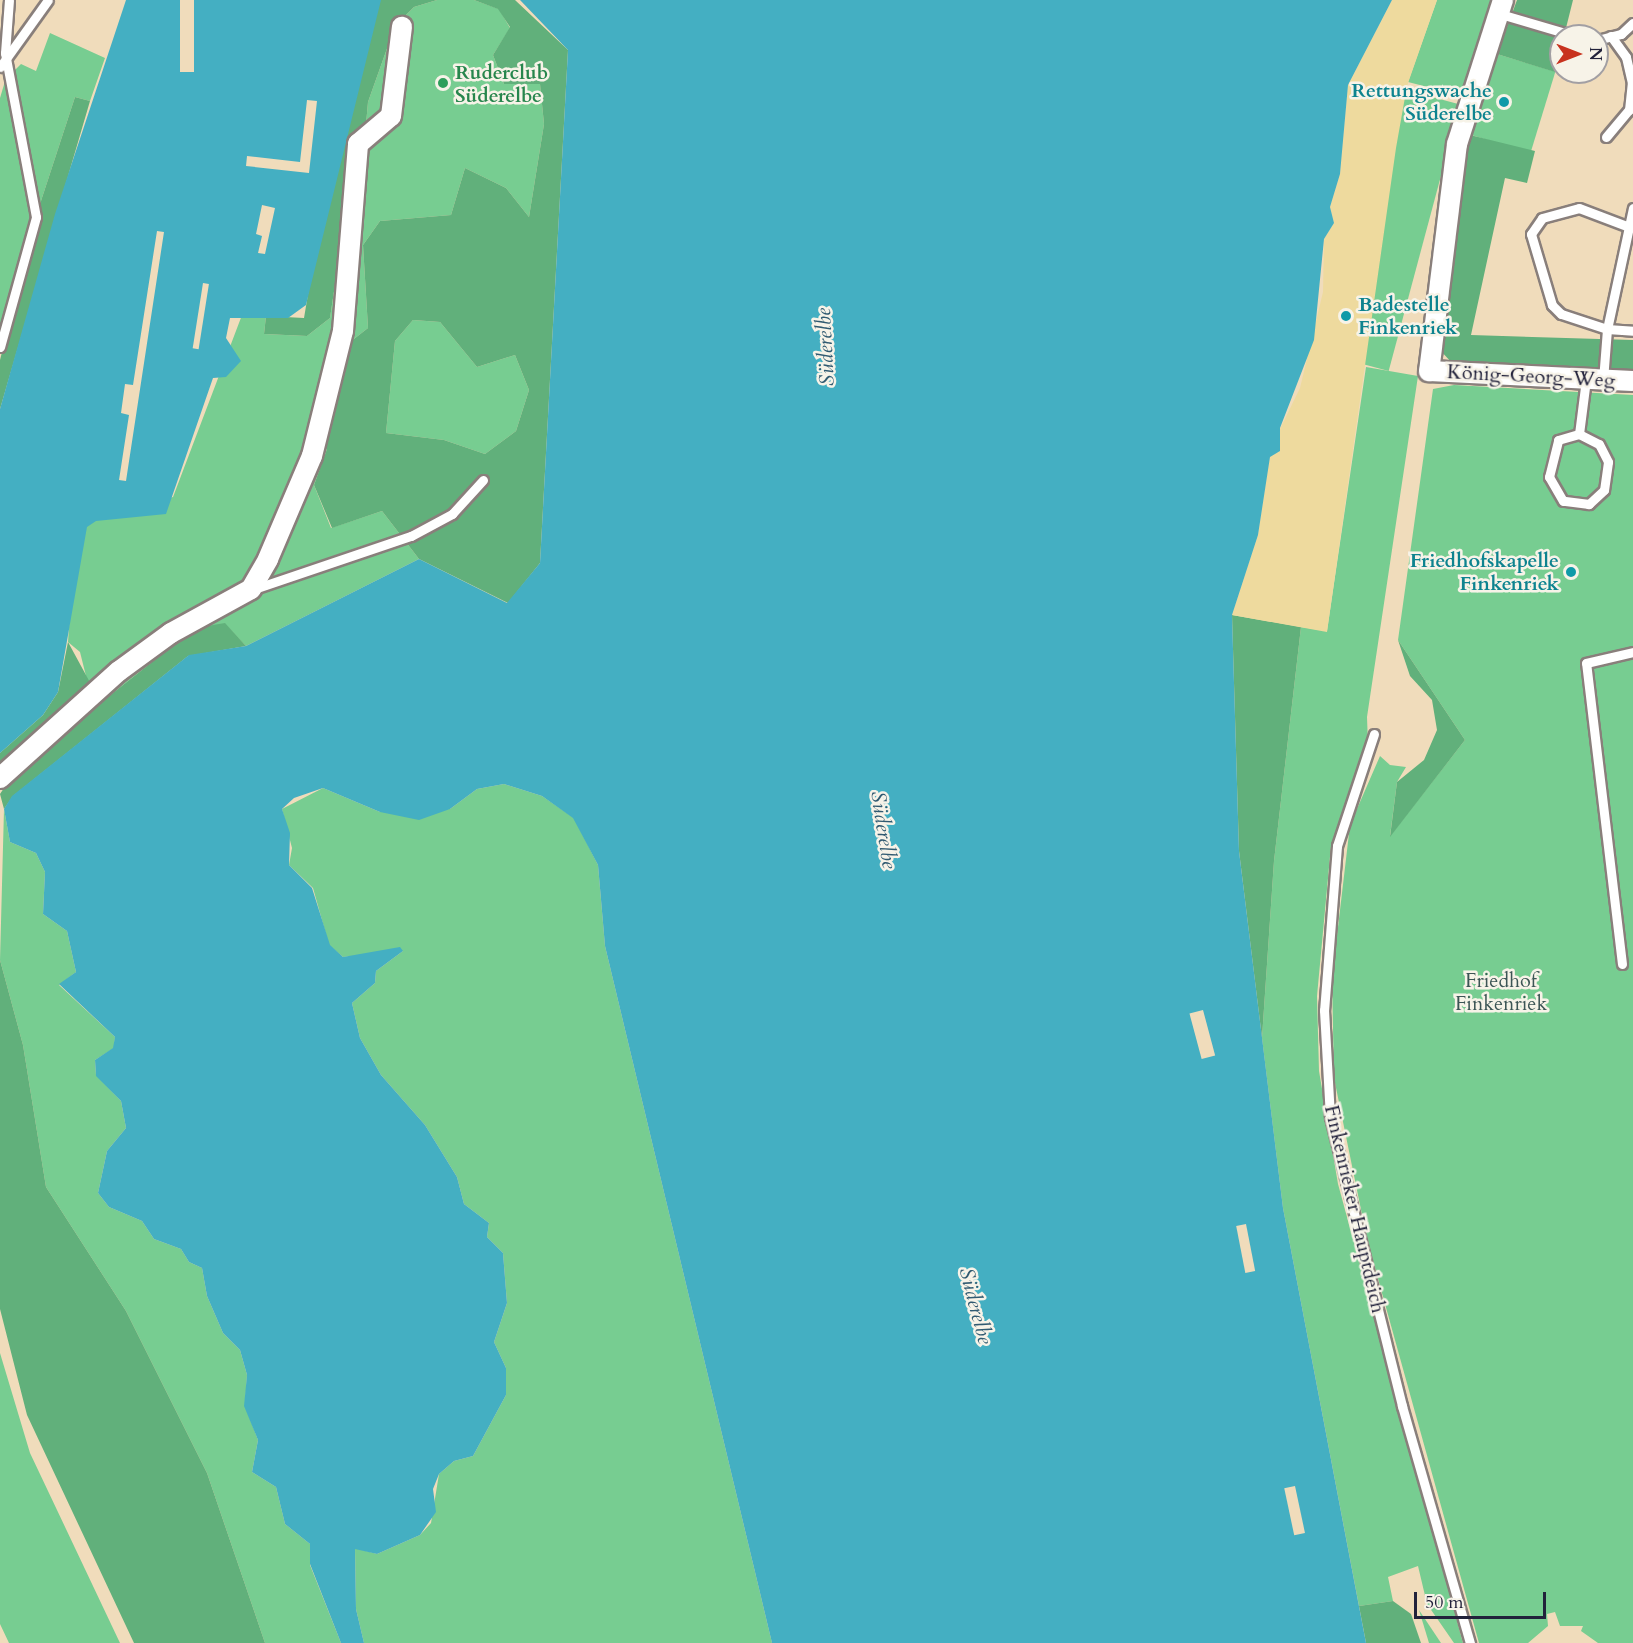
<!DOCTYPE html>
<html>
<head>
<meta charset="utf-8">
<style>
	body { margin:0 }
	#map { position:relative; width:1633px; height:1643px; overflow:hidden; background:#f0dcbb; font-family:Cardo,serif }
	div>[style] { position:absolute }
	.green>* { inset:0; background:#77cd91; transform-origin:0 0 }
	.forest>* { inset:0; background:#61b07b }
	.sand>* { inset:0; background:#eeda9e }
	.water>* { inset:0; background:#44afc2 }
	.pier>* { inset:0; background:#f0dcbb; transform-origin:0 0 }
	.roads { filter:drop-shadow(2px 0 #897f7b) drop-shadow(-2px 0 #897f7b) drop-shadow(0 2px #897f7b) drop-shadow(0 -2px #897f7b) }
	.lane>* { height:9px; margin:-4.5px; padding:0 4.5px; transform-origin:4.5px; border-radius:4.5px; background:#fff }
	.street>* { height:20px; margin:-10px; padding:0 10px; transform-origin:10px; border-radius:10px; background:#fff }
	.dots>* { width:16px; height:16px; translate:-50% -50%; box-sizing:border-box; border:3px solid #f7f3e8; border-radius:50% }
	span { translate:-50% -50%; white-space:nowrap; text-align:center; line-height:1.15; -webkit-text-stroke:5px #f7f3e8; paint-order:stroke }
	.leisure-label { font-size:20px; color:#27864d; font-weight:700 }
	.left { translate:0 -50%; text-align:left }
	.culture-label { font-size:20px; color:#0d838f; font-weight:700 }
	.right { translate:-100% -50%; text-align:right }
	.street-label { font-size:20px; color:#22223b }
	.park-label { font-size:20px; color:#3c5555 }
	.water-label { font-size:21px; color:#305a71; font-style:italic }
	.north { position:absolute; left:1549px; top:24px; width:60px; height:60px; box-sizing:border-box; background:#f7f3e8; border:2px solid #a29fa3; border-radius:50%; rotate:90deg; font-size:16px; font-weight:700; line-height:24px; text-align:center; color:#22223b }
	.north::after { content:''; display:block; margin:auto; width:21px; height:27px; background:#c8321e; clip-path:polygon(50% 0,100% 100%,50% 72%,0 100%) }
	.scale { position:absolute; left:1414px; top:1592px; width:132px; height:27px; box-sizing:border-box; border:3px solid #22223b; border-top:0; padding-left:8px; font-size:18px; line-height:21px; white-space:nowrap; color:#22223b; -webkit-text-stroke:4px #f7f3e8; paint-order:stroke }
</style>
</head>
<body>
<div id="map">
	<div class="green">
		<i style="clip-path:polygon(437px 0,474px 0,499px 9px,510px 28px,493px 55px,504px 84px,540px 84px,544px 124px,529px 217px,506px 188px,465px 168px,451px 215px,380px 221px,363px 245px,368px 328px,327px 360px,327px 449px,314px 485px,331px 528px,382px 511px,419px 559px,246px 646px,225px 624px,195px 628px,94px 708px,80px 652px,68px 642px,76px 524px,173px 497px,242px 315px,266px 316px,264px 334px,307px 336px,330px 318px,339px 258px,360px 192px,368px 102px,395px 26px,414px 7px)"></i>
		<i style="clip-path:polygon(1437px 0,1496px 0,1463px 96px,1408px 82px)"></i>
		<i style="clip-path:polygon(50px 33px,105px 58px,90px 101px,75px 97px,39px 207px,13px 72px,21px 64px,36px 71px)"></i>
		<i style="left:1497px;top:54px;width:61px;height:85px;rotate:17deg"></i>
		<i style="clip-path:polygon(6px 78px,31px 217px,0 326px,0 98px)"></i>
		<i style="left:1406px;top:90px;width:56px;height:276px;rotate:15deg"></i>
		<i style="clip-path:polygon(413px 320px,440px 322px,477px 367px,515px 355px,529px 390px,516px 431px,485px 454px,444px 440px,386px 433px,395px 341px)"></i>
		<i style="clip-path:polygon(1366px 367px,1418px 376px,1367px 717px,1368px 744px,1331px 846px,1317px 996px,1319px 1071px,1338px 1184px,1463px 1643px,1454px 1643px,1427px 1604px,1418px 1566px,1388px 1577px,1393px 1601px,1359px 1606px,1283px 1208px,1262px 1038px,1274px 861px,1301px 627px,1327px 631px)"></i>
		<i style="clip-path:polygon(1454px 385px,1633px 395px,1633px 1643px,1598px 1643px,1581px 1631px,1583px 1626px,1560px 1626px,1555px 1612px,1547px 1614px,1548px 1626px,1528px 1643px,1479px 1643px,1367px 1239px,1334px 1078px,1332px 978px,1350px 825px,1380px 756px,1390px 765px,1406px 767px,1397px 782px,1390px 836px,1465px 740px,1398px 640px,1433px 389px)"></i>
		<i style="clip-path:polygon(504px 784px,542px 796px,574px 818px,598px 865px,605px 946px,772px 1643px,364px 1643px,356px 1609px,355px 1548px,377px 1554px,420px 1535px,431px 1523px,439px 1474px,454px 1461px,473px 1456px,506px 1395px,506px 1368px,494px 1342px,507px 1303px,503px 1253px,487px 1237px,489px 1223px,464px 1204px,457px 1177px,425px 1125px,381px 1075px,360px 1038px,352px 1003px,375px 983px,376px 971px,403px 951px,343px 957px,329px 945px,313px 888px,289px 865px,292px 848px,282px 809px,323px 788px,380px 812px,450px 809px,477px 789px)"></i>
		<i style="clip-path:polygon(4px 809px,10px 842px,36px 853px,45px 872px,43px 914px,67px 931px,76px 972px,59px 985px,115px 1037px,114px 1048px,95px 1060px,96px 1075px,121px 1101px,126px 1128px,107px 1151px,98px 1193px,109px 1207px,142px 1221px,154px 1239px,181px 1249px,189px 1262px,202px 1268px,207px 1296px,223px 1333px,240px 1350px,247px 1375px,245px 1406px,258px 1440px,252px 1472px,276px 1487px,285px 1524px,310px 1544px,310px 1565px,341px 1643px,265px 1643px,207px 1473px,126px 1311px,46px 1187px,23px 1045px,0 960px)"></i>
		<i style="clip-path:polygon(0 1353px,30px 1453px,120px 1643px,9px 1643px,0 1624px)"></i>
		<i style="clip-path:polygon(1419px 1610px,1441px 1643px,1429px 1643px)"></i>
	</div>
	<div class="forest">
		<i style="clip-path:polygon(373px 0,437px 0,414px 7px,395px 26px,368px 102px,360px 192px,339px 258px,330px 318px,307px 336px,264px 334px,266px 316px,304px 318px,329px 170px)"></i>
		<i style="clip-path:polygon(evenodd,474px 0,515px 0,568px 50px,540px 563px,508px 603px,419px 559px,382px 511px,332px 528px,314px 485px,327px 449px,311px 428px,327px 360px,368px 328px,363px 245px,380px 221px,451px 215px,465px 168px,506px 188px,529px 217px,544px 124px,540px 84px,504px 84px,493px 55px,510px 27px,498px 9px,474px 0,413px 320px,440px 322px,477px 367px,515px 355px,529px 390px,516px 431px,485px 454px,444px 440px,386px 433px,395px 341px,413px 320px)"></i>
		<i style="clip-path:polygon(1517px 0,1573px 0,1555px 72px,1497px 54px)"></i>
		<i style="clip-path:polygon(75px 97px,90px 101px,0 409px,0 360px,39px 207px)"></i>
		<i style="clip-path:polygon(1470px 135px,1535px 151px,1527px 183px,1505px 178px,1471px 335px,1633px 340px,1633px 372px,1452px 363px,1440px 350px)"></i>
		<i style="clip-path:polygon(1232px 615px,1301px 627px,1274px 861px,1262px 1038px,1239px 851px)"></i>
		<i style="clip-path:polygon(225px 623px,246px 646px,188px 656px,13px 796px,4px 809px,0 794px,10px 779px,94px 708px,195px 628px)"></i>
		<i style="clip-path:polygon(1398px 640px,1465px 740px,1390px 837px,1397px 782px,1424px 760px,1437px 730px,1432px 700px,1410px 676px)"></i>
		<i style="clip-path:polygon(68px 642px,93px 688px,0 772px,0 753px,43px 715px,58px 692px)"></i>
		<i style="clip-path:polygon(0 960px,23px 1045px,46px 1187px,126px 1311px,207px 1473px,265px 1643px,134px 1643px,27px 1415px,0 1309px)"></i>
		<i style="clip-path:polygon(1393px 1601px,1411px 1614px,1421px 1643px,1366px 1643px,1359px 1606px)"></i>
	</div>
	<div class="sand">
		<i style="clip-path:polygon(1392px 0,1437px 0,1407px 86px,1396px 148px,1327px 632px,1232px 615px,1258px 535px,1270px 456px,1280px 451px,1280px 429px,1300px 388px,1323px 292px,1324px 239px,1334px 223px,1330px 207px,1340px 174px,1348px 85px)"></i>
	</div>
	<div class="water">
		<i style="clip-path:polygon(126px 0,381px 0,306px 305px,288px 318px,230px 318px,226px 338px,241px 361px,226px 377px,213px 378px,166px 514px,96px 521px,87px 527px,58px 692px,43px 715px,0 753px,0 409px,55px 214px)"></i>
		<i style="clip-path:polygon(520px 0,1392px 0,1348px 85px,1340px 174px,1330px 207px,1334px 223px,1324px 239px,1314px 340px,1280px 428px,1280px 451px,1270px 457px,1258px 535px,1232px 615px,1239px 851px,1283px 1208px,1366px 1643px,772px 1643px,605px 946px,598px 865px,573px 818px,542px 796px,504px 784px,477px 789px,450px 809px,419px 820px,380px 812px,323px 788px,294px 798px,282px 809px,290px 833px,289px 865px,312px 888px,330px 945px,343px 957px,400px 947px,403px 951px,376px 971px,375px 983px,352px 1003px,360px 1038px,381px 1075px,425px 1125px,457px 1177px,464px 1204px,489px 1223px,487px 1237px,503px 1253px,507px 1303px,494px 1342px,506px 1368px,506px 1395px,473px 1456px,454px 1461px,439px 1474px,433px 1489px,436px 1512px,420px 1535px,377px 1554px,355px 1549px,356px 1609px,364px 1643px,341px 1643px,310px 1564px,310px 1544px,285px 1524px,276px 1487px,252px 1472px,258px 1440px,244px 1406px,247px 1375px,240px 1350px,223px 1333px,207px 1296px,202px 1268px,189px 1262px,181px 1249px,154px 1239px,142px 1221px,109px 1207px,98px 1193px,107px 1151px,126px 1128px,121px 1101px,96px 1076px,95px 1060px,113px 1048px,115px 1037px,59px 984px,76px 972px,67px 931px,43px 914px,45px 872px,36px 853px,10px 842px,4px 809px,12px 796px,189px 655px,246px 646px,419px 559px,507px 603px,540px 563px,568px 50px)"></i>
	</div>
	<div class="pier">
		<i style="left:180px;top:0;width:14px;height:72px"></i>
		<i style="clip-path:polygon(307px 100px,317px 101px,309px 173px,246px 166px,247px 156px,300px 162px)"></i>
		<i style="clip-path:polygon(262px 205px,275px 208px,265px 254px,258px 253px,262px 236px,256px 234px)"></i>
		<i style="clip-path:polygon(157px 231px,164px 232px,126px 481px,119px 480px,129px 415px,121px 413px,125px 384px,133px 385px)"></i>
		<i style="left:203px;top:283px;width:6px;height:66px;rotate:9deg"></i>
		<i style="left:1203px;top:1010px;width:47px;height:14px;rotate:75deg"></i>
		<i style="left:1246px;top:1224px;width:48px;height:10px;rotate:79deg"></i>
		<i style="left:1295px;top:1486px;width:48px;height:11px;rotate:78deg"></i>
	</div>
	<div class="roads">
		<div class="lane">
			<i style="left:1497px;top:13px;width:81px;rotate:16.4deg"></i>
			<i style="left:1597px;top:40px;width:25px;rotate:-14deg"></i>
			<i style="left:1621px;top:34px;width:16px;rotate:-43deg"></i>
			<i style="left:0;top:67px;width:82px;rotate:-54.4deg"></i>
			<i style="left:1606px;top:137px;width:35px;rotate:-50deg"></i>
			<i style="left:1629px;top:110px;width:27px;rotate:-84deg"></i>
			<i style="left:1632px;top:83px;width:27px;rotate:-103deg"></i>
			<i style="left:1626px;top:57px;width:26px;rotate:-126deg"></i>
			<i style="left:1633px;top:208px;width:124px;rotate:102.1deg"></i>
			<i style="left:1607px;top:329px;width:26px;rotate:4deg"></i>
			<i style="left:0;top:347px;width:135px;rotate:-74.5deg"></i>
			<i style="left:36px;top:217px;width:167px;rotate:-100.7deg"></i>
			<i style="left:5px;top:53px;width:53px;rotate:-85.7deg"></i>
			<i style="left:1603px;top:380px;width:51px;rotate:-85.5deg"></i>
			<i style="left:1607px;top:329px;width:48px;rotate:-161.9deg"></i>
			<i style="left:1561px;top:314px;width:13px;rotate:-135deg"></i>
			<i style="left:1552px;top:305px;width:74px;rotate:-106.5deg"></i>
			<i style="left:1531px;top:234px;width:19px;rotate:-55deg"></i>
			<i style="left:1542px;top:218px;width:38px;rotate:-15deg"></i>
			<i style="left:1579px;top:208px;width:53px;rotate:20.8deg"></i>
			<i style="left:1579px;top:434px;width:22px;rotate:27deg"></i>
			<i style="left:1599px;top:444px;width:20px;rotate:63deg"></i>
			<i style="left:1608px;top:462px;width:28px;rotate:98deg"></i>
			<i style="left:1604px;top:490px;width:21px;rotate:137deg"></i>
			<i style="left:1589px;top:504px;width:26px;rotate:-173deg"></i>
			<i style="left:1563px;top:501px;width:28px;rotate:-120deg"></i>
			<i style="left:1549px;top:477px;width:38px;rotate:-76deg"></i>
			<i style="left:1558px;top:440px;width:22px;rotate:-16deg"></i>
			<i style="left:1579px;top:434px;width:55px;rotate:-82.7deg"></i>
			<i style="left:254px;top:589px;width:166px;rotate:-18.7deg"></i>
			<i style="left:411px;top:536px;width:47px;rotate:-28.2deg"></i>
			<i style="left:452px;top:514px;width:46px;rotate:-47.6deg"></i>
			<i style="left:1374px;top:734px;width:118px;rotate:108.3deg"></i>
			<i style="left:1337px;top:846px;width:165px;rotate:94.5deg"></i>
			<i style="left:1324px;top:1010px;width:107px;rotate:86.8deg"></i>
			<i style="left:1330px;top:1117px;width:298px;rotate:76deg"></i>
			<i style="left:1402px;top:1406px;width:247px;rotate:74deg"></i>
			<i style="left:1622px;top:964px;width:303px;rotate:-96.8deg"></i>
			<i style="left:1586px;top:663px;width:48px;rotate:-13.2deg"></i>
		</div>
		<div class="street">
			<i style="left:1503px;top:0;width:151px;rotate:107.7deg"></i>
			<i style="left:1457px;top:144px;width:229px;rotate:97deg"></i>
			<i style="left:1429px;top:371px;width:204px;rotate:2.8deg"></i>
			<i style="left:0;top:778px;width:160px;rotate:-42deg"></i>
			<i style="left:119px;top:671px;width:64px;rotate:-36.2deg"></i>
			<i style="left:171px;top:633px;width:91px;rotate:-28.8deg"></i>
			<i style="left:251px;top:589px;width:34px;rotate:-60deg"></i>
			<i style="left:268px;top:559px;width:112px;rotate:-66.9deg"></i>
			<i style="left:312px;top:456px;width:129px;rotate:-76.1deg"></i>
			<i style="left:343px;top:331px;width:188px;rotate:-85.4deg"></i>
			<i style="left:358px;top:144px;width:43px;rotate:-40.3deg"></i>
			<i style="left:391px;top:116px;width:90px;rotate:-83deg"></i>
		</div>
	</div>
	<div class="dots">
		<i style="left:443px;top:83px;background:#2e9e5b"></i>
		<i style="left:1504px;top:102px;background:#0f9aa8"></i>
		<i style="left:1346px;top:316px;background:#0f9aa8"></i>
		<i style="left:1571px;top:572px;background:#0f9aa8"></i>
	</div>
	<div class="leisure-label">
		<span class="left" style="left:455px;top:84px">Ruderclub<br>Süderelbe</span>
	</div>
	<div class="culture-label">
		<span class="right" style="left:1492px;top:102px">Rettungswache<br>Süderelbe</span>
		<span class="left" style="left:1358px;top:316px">Badestelle<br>Finkenriek</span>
		<span class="right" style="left:1559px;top:572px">Friedhofskapelle<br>Finkenriek</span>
	</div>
	<div class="street-label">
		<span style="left:1531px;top:376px;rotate:3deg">König-Georg-Weg</span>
		<span style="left:1355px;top:1209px;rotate:77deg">Finkenrieker Hauptdeich</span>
	</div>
	<div class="park-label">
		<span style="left:1501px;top:992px">Friedhof<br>Finkenriek</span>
	</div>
	<div class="water-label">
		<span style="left:826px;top:347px;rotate:-93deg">Süderelbe</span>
		<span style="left:883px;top:830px;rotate:81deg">Süderelbe</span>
		<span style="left:975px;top:1306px;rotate:75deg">Süderelbe</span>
	</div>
	<div class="north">N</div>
	<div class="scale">50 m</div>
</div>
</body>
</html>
